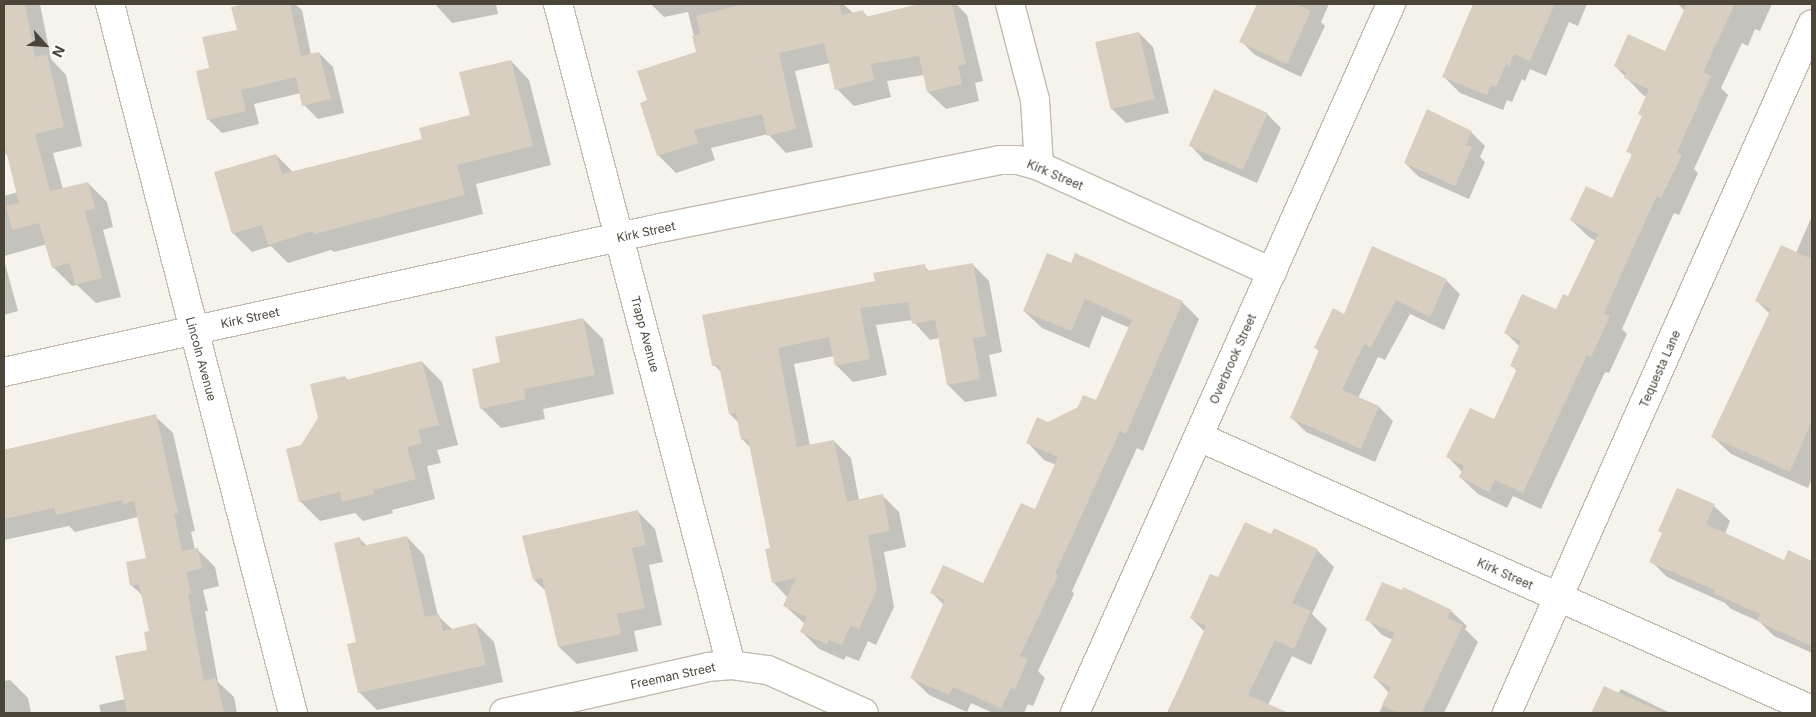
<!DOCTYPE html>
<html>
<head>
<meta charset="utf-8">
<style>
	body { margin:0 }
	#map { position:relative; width:1816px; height:717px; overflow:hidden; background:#f6f3ec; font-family:Inter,sans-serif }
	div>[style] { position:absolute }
	.shadow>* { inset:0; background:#0003 }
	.building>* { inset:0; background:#d8cfc1; transform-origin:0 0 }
	.roads { filter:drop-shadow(1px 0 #c2bbae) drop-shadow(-1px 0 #c2bbae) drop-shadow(0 1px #c2bbae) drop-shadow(0 -1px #c2bbae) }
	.minor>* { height:28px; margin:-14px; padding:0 14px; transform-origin:14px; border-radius:14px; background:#fff }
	span { translate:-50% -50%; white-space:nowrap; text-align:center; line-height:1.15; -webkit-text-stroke:4px #fff; paint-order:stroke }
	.street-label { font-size:12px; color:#4b4439 }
	.frame { position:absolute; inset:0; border:5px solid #4b4439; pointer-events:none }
	.north { position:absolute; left:20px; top:20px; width:50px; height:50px; -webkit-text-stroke:4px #fff; paint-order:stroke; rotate:116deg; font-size:14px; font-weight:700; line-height:20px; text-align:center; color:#4b4439 }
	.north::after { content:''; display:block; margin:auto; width:18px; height:22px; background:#4b4439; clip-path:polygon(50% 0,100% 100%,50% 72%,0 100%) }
</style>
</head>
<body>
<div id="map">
	<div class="shadow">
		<i style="clip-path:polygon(4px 4px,40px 4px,51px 59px,66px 75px,82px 146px,53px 153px,63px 189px,88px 183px,107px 202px,113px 227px,103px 230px,121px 297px,96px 303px,77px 285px,72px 286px,53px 267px,47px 244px,4px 256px,4px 196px,18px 192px,9px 157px,4px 152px)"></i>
		<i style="clip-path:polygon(252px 4px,295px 4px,302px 10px,311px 55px,319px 53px,333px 67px,344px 113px,318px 119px,304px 105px,301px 93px,254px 104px,259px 124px,222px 133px,208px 119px,210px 69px,238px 31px,233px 8px)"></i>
		<i style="clip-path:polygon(435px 4px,496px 4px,498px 14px,452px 23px)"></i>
		<i style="clip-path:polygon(651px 4px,791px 4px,795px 7px,809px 4px,843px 4px,853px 13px,862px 11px,868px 17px,924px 4px,956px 4px,967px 15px,983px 81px,975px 83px,979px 101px,946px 109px,928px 92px,924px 75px,887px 81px,891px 97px,854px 106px,837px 89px,830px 63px,795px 71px,813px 147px,786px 153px,768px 134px,711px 148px,715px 160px,676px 173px,659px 156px,641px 104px,649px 101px,698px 53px,688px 12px,664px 17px)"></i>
		<i style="clip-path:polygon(1258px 4px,1329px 4px,1321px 22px,1325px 26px,1301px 77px,1255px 55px,1241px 41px)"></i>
		<i style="clip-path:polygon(1474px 4px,1587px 4px,1578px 26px,1569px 22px,1546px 76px,1530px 69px,1525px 81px,1522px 79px,1512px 102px,1507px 100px,1503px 110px,1460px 93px,1444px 77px)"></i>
		<i style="clip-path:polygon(1678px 4px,1772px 4px,1760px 31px,1755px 29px,1748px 46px,1742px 43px,1721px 88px,1728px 95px,1694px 169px,1698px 173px,1679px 215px,1674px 213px,1663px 237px,1622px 329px,1627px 334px,1609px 373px,1605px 372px,1541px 509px,1513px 496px,1507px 508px,1478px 494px,1460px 477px,1462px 472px,1448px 457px,1495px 421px,1517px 371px,1512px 365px,1520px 347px,1505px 332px,1556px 311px,1568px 297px,1596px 241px,1589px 237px,1571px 220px,1613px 199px,1633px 156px,1628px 151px,1643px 117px,1647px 97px,1643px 95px,1615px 66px,1666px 53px,1685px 11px)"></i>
		<i style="clip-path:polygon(1139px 33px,1153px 47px,1169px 113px,1126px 123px,1112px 109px)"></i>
		<i style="clip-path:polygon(511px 61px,529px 80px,551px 165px,476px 184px,483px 214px,334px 252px,331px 250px,288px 263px,271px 246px,252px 252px,233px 233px,276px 155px,293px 172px,424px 140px,471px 116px)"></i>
		<i style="clip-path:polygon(1267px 114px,1281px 128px,1257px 183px,1204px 160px,1191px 146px)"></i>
		<i style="clip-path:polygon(1471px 132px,1485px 146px,1480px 157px,1485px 162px,1469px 199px,1419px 177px,1405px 163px)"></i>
		<i style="clip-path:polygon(1812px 216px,1812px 478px,1808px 488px,1731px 454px,1713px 437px,1770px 314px,1757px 301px,1796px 253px)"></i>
		<i style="clip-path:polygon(1048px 255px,1182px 302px,1199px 319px,1143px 451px,1137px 448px,1072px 591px,1074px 594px,1038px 671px,1045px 678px,1033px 706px,1028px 704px,1024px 713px,993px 713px,971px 703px,967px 712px,929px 695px,912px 678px,944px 605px,931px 592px,983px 585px,1035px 511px,1056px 465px,1044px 460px,1027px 442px,1048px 423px,1097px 402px,1130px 328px,1102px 316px,1089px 348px,1042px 328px,1024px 311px)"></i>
		<i style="clip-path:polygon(4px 260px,18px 311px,4px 315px)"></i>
		<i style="clip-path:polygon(972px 264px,989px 281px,1002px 352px,989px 355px,997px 396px,965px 402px,948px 385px,939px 338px,930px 340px,912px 320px,876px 325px,887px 375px,853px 382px,836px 365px,834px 356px,794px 364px,810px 446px,834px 441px,851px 458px,859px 500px,882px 495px,899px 512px,906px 547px,884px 552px,894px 607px,876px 645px,868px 641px,859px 661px,846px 656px,844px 660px,819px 649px,802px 632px,805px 624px,785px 606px,788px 598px,773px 582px,772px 549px,751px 448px,743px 440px,739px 423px,730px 414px,722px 373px,714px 365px,876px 282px,924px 266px,930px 272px)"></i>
		<i style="clip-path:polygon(1446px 280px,1460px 294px,1444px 330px,1410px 314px,1385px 360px,1378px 357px,1358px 398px,1379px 407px,1393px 421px,1375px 462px,1306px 432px,1292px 418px,1320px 352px,1315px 347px,1344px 315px)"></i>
		<i style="clip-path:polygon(583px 319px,603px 339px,614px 394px,543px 409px,545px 419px,501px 428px,481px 408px)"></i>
		<i style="clip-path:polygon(422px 362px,442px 382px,458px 445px,437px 450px,441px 463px,427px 466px,435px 499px,392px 510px,393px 513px,363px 521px,355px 513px,320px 521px,300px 501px,302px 447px,345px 377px,349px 381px)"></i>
		<i style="clip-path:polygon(155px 416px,173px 433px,195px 531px,191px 532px,195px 550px,197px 549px,215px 567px,219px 586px,203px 590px,208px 611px,205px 611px,218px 682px,234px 697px,237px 713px,101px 713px,99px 705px,125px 699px,149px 651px,150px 632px,143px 596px,131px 585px,147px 559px,138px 517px,75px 532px,69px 526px,4px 540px,4px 450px)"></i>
		<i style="clip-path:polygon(1678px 489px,1714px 506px,1730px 521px,1725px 534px,1784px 562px,1789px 552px,1812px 562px,1812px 653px,1774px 636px,1760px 622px,1731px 609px,1725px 603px,1667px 577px,1651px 561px,1663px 534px)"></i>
		<i style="clip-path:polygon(638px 512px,655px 529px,663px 562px,649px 565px,662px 625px,634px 631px,638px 651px,577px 664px,559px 647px,547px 592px,534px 580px)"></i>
		<i style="clip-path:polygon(1271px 535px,1317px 550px,1334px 567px,1312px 614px,1327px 629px,1311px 665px,1292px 656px,1268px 705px,1277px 713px,1167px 713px,1205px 632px,1191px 618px,1219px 579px)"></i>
		<i style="clip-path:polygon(407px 537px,424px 555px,438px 616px,453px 630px,476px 624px,494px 642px,503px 682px,377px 710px,359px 692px,357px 643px,360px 539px,367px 546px)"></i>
		<i style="clip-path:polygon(1451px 611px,1467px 626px,1465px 629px,1478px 642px,1444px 713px,1379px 713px,1389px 693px,1375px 678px,1393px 640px,1382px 635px,1367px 619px)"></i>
		<i style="clip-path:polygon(10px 680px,28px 698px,31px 713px,4px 713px,4px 681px)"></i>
		<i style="clip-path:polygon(1604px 688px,1618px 694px,1621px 689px,1670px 713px,1593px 713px)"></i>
	</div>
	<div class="building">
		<i style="clip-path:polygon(4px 4px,25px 4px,35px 57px,47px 54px,64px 127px,35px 134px,50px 191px,88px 182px,95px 208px,85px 211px,102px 278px,75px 285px,70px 263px,52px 268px,39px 223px,12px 230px,6px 206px,19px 203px,4px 143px)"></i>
		<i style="clip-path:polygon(245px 4px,290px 4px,301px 56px,319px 52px,331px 99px,302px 106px,296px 77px,241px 90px,246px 111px,207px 120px,196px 71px,209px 68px,202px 37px,237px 30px,231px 7px)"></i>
		<i style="clip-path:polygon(744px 4px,839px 4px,842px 15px,863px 10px,865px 17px,919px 4px,952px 4px,966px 64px,958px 66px,962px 84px,927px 92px,919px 56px,871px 64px,874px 80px,835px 90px,824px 43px,779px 53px,796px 129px,767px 136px,762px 114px,694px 130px,698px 143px,657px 156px,640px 103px,647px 100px,637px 71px,696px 52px,692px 36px,700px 34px,696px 16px)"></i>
		<i style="clip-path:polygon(1257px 4px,1296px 4px,1311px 11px,1287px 64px,1239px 42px)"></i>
		<i style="clip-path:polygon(1473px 4px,1555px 4px,1530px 61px,1514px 54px,1509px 66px,1506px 64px,1496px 87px,1491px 85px,1487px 95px,1442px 77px)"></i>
		<i style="clip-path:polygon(1687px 4px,1735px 4px,1703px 72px,1711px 76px,1677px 152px,1682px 155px,1661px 198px,1657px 196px,1646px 219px,1604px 313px,1610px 316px,1591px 357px,1587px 355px,1523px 493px,1495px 480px,1489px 492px,1459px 477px,1464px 466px,1446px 457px,1470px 408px,1494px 419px,1517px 369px,1510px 366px,1521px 341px,1504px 333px,1522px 294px,1556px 309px,1563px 294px,1568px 296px,1598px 234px,1570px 220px,1586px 186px,1612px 198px,1632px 154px,1626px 152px,1642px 116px,1638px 114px,1649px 89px,1624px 78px,1626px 72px,1614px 66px,1628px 34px,1665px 51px)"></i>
		<i style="left:1139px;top:32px;width:69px;height:45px;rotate:77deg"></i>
		<i style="clip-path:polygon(511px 60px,533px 146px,457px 165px,465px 195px,314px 234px,313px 231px,268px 245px,262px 225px,232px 234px,214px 172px,276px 154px,282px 174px,422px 139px,419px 128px,470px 115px,459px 72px)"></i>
		<i style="left:1214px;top:89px;width:59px;height:62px;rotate:24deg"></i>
		<i style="clip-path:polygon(1427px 109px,1472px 131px,1466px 145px,1472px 147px,1455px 186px,1404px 163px)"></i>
		<i style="clip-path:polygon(1781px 245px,1812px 259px,1812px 420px,1790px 472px,1711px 437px,1771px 309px,1755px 301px)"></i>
		<i style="clip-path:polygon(1372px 246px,1447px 279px,1430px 317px,1396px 300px,1371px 347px,1364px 344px,1342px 390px,1379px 406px,1361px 449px,1290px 418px,1319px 350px,1314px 348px,1333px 308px,1344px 314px)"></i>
		<i style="clip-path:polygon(1047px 253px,1071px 263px,1075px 253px,1183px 301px,1126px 434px,1120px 431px,1055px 574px,1058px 575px,1020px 656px,1028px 659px,1015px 689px,1011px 688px,1001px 708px,953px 687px,949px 695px,910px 678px,945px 600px,930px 593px,943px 565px,983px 583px,1021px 503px,1035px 509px,1058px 457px,1026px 443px,1037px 417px,1048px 422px,1078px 407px,1083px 395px,1096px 400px,1132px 320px,1085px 299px,1071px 331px,1023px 311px)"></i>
		<i style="clip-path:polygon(973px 263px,986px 336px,973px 338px,980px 379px,947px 385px,935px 320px,912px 324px,908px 302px,860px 308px,870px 359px,835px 366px,829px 337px,778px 348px,797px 447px,834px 440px,847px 502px,883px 494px,890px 531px,868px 535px,877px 589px,859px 629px,851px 625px,842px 645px,829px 640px,827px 644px,800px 632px,807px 617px,783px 606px,796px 578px,772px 583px,765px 549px,770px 548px,748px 439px,741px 440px,736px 413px,729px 414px,719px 365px,712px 366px,702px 315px,875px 281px,873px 273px,925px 264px,926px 271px)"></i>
		<i style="clip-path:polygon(583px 318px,595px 375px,524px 389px,526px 399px,480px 409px,472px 369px,500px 362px,495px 337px)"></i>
		<i style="clip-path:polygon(422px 361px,439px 425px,418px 430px,422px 443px,407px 447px,416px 479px,373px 490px,374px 494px,342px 502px,340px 492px,299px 502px,286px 449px,301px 445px,318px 418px,310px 384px,345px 376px,346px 380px)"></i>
		<i style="clip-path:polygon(156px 414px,178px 513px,174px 514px,182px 551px,198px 548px,202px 568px,186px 572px,191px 593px,188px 594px,204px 681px,216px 678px,224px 713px,127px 713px,115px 656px,147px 650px,144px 632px,149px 631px,139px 584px,130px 586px,126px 562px,146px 558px,134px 501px,123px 504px,122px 500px,56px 515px,54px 508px,4px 519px,4px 450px)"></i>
		<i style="clip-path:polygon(1677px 488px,1715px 504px,1706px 524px,1784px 560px,1788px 550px,1812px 561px,1812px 646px,1757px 621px,1760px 614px,1713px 593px,1715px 590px,1649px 562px,1662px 533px,1658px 531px)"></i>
		<i style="clip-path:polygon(638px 510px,646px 545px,632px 548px,645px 608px,617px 614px,621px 634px,558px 647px,542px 578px,533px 580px,522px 536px)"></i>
		<i style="clip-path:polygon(1245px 522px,1271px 534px,1274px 528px,1318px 549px,1292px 603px,1311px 611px,1294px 649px,1275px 640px,1248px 695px,1289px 713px,1168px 713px,1206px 626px,1190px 618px,1210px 574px,1218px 577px)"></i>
		<i style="clip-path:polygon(407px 536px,425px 617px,439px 614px,443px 631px,476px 623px,486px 665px,358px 693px,347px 644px,356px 642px,334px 543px,360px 537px,362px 546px)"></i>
		<i style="clip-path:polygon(1382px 582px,1402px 590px,1403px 587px,1452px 610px,1447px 618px,1463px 625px,1422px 713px,1399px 713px,1382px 705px,1391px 687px,1373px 678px,1395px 633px,1365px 620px)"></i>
		<i style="clip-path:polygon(1604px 686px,1664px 713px,1591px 713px)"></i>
	</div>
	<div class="roads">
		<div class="minor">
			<i style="left:110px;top:4px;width:732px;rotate:75.53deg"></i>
			<i style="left:558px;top:4px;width:683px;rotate:75.33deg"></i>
			<i style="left:1010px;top:4px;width:99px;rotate:75.4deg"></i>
			<i style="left:1035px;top:100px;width:66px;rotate:86.5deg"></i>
			<i style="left:4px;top:372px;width:672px;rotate:-12.38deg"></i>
			<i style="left:660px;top:228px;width:347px;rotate:-11.3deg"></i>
			<i style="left:1000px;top:160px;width:18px"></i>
			<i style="left:1018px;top:160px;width:22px;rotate:16deg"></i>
			<i style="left:1039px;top:166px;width:256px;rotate:24.5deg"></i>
			<i style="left:1199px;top:437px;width:671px;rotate:24.01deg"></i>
			<i style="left:504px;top:713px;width:209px;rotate:-12.7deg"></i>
			<i style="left:708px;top:667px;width:23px;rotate:-5deg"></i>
			<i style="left:731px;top:665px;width:37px;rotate:8deg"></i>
			<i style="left:768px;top:670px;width:105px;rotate:24.1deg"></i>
			<i style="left:1075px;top:713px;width:776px;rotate:-65.98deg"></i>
			<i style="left:1507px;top:713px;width:753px;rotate:-66.12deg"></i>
		</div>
	</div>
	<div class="street-label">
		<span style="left:1055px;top:175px;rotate:23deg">Kirk Street</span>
		<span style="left:646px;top:232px;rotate:-12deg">Kirk Street</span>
		<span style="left:250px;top:318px;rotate:-12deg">Kirk Street</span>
		<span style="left:645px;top:334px;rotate:75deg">Trapp Avenue</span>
		<span style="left:201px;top:359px;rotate:75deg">Lincoln Avenue</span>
		<span style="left:1233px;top:359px;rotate:-66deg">Overbrook Street</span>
		<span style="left:1660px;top:369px;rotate:-66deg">Tequesta Lane</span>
		<span style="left:1505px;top:574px;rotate:24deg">Kirk Street</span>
		<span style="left:673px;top:676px;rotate:-12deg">Freeman Street</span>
	</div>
	<div class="frame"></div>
	<div class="north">N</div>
</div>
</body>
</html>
